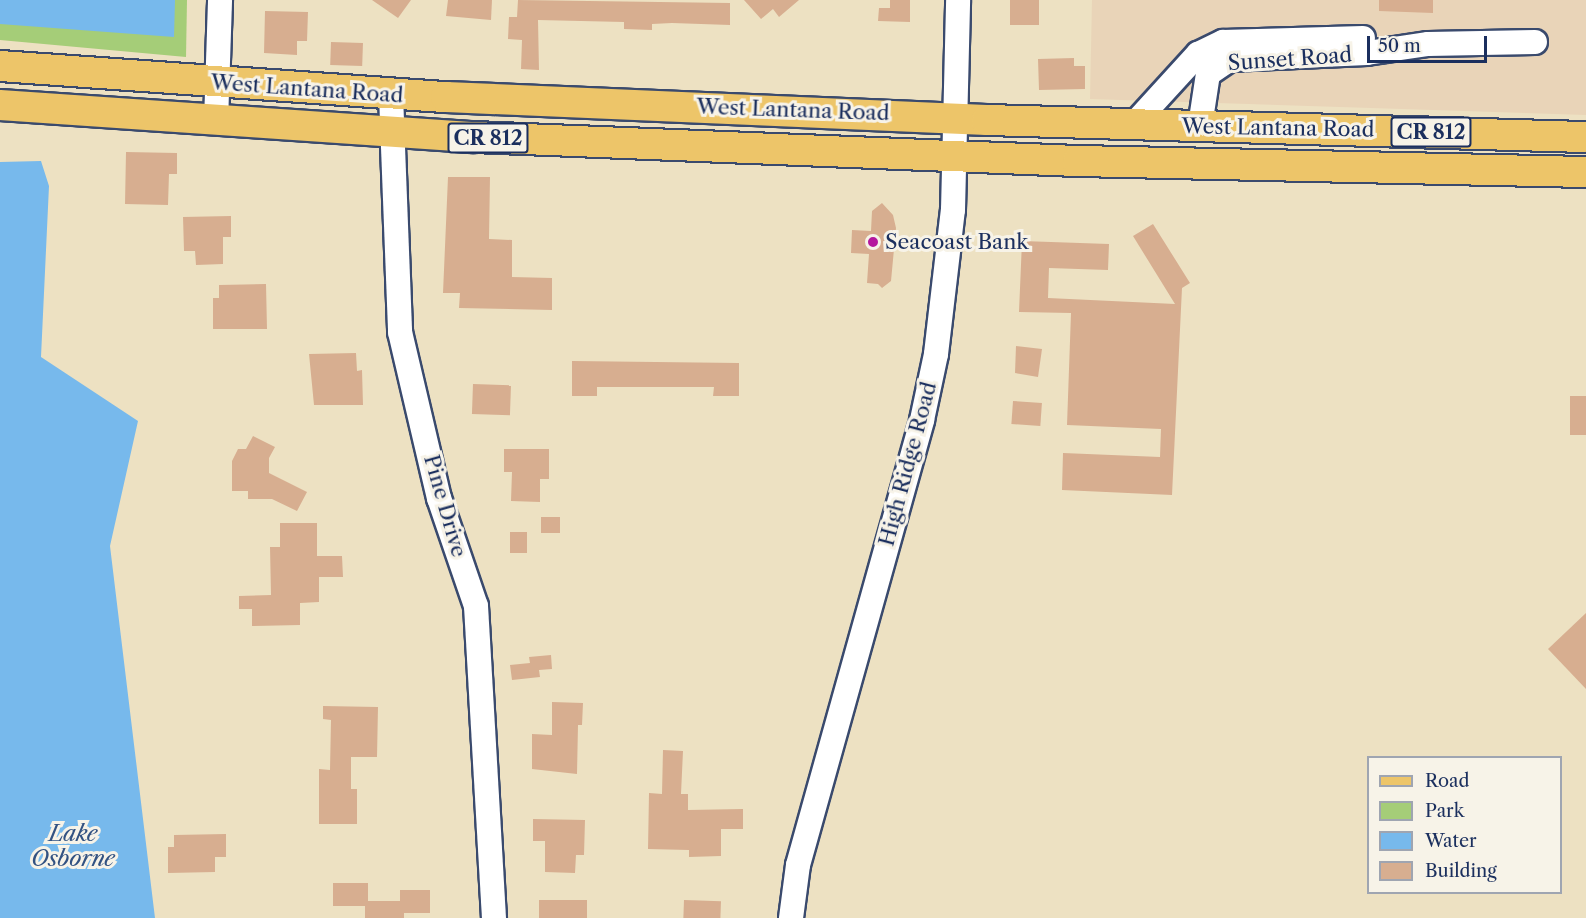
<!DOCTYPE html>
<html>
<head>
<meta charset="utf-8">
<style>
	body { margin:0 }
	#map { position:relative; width:1586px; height:918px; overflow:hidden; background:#ede1c2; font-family:"Libre Caslon Text",serif }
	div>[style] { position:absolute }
	.built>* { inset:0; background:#e9d4b8 }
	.green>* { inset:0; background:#a5cd78 }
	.water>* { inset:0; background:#77b9ec }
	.building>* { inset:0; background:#d7ae90; transform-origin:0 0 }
	.roads { filter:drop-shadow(2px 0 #3a4a6d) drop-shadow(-2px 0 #3a4a6d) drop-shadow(0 2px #3a4a6d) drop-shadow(0 -2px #3a4a6d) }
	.minor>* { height:24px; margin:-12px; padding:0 12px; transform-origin:12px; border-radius:12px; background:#fff }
	.major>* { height:30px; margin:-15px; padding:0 15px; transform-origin:15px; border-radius:15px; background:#edc569 }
	.dots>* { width:16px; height:16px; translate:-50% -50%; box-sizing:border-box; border:3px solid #f7f3e8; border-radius:50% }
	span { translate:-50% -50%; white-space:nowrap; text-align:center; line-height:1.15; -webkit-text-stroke:6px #f7f3e8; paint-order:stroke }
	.shield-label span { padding:2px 4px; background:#f7f3e8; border:2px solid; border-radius:4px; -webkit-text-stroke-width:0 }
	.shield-label { font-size:20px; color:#1b2f5e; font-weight:700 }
	.street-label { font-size:21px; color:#1b2f5e }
	.poi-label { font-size:21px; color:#1b2f5e }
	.left { translate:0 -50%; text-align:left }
	.water-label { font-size:22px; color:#325282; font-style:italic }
	.legend { position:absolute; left:1367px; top:756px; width:195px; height:138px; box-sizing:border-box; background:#f7f3e8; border:2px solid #9fa5b1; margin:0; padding:8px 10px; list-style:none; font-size:18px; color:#1b2f5e }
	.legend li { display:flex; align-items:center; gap:12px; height:30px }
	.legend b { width:30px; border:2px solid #9fa5b1 }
	.scale { position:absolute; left:1367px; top:36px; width:120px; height:27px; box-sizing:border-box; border:3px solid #1b2f5e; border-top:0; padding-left:8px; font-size:18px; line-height:21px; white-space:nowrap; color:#1b2f5e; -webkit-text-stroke:4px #f7f3e8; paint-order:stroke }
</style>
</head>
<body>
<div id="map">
	<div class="built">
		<i style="clip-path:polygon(1092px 0,1586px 0,1586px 115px,1090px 99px)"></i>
	</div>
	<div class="green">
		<i style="clip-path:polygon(0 0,187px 0,186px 57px,0 40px)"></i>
	</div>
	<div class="water">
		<i style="clip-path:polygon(0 0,175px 0,174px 37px,0 24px)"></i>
		<i style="clip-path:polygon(41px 161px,49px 186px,41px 357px,138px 421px,110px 546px,155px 918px,0 918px,0 162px)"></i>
	</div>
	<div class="building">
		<i style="clip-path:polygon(372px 0,411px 0,398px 18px)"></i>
		<i style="clip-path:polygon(448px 0,492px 0,491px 20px,446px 16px)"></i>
		<i style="clip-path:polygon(518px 0,730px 3px,730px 25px,672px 23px,652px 24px,652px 30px,624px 29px,624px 22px,538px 20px,539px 70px,521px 69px,522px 40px,508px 39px,509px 17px,517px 17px)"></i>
		<i style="clip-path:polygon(744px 0,799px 0,779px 17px,773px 9px,761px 19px)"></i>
		<i style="clip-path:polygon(890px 0,910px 0,910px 22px,878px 21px,879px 8px,890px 8px)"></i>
		<i style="left:1010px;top:0;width:29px;height:25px"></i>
		<i style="clip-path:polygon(1379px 0,1433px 0,1433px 13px,1379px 11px)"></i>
		<i style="clip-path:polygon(265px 11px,308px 12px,307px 41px,297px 41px,297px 55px,264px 53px)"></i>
		<i style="left:331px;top:42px;width:32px;height:23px;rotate:2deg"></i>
		<i style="clip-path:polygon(1074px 58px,1074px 66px,1085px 66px,1085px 89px,1039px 90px,1038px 59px)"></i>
		<i style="clip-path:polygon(126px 152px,177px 153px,177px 174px,169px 174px,168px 205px,125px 204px)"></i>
		<i style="clip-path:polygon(448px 177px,490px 177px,489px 239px,512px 240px,512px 277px,552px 278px,552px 310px,459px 308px,460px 293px,443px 293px)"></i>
		<i style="clip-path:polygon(882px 203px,893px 215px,896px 228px,891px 281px,882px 288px,878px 284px,867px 283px,869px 254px,851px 253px,852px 230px,871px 231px,872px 211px)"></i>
		<i style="clip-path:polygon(231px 216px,231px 237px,223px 237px,223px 264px,196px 265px,195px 251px,184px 251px,183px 217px)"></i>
		<i style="clip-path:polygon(1153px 224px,1190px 283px,1182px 288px,1172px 495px,1062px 490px,1063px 453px,1160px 457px,1161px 429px,1067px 425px,1071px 313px,1019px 312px,1022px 241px,1109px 244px,1108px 270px,1049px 268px,1048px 298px,1175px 304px,1133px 236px)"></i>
		<i style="clip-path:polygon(266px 284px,267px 329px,213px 329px,213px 298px,219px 298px,219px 285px)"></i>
		<i style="clip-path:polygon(1016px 346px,1042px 349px,1038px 377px,1015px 373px)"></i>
		<i style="clip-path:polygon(356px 353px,357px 371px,362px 370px,363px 405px,314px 405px,309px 354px)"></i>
		<i style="clip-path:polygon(572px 361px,739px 363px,739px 396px,713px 396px,714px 387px,597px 387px,597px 396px,572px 396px)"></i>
		<i style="left:473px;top:384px;width:38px;height:30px;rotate:2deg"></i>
		<i style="left:1570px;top:396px;width:16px;height:39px"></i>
		<i style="left:1013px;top:401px;width:29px;height:23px;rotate:4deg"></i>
		<i style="clip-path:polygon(253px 436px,275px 447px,269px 458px,269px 473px,307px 492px,297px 511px,272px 499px,248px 499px,248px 491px,232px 491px,232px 461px,238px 449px,246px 449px)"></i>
		<i style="clip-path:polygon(504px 449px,549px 449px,549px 479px,540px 479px,540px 502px,511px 501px,512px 472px,504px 472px)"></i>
		<i style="left:541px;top:517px;width:19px;height:16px"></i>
		<i style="clip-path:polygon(280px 523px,317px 523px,317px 556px,342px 556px,343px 577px,319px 577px,319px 602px,300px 603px,300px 625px,252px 626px,252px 609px,239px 609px,239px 596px,271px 595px,270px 547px,280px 547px)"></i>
		<i style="left:510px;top:532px;width:17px;height:21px"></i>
		<i style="clip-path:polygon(1586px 613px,1586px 689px,1548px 649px)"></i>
		<i style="clip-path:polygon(551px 655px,552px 669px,539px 670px,540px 677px,512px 680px,510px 665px,530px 663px,529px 657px)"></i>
		<i style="clip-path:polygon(552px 702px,583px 703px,582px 725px,578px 725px,577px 774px,532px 769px,532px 734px,552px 735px)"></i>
		<i style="clip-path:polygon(323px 706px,378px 707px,377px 757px,351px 757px,351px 789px,357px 789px,357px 824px,319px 824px,319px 769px,330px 770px,331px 720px,323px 719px)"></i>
		<i style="clip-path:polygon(663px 750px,683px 751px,681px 794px,688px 794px,688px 810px,743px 809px,743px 829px,721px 829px,721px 856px,689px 857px,689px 850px,648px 849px,649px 793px,662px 794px)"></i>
		<i style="clip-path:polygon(533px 819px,585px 820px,584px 855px,576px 855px,575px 873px,545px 872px,545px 841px,533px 841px)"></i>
		<i style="clip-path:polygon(226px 834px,226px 857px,215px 857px,215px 872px,168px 873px,168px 847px,174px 847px,174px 835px)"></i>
		<i style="clip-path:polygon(333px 883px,368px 883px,368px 901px,400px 901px,400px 890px,430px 890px,430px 913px,404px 913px,404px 918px,365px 918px,365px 906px,333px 906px)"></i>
		<i style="left:587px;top:900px;width:18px;height:48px;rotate:90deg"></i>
		<i style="left:684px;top:900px;width:37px;height:18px;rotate:2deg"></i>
	</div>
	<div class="roads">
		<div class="minor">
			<i style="left:391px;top:95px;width:237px;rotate:87.8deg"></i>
			<i style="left:400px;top:332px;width:171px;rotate:76.8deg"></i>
			<i style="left:439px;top:498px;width:114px;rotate:71.1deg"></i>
			<i style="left:476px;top:606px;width:313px;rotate:86.7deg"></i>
			<i style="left:216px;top:122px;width:122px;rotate:-88.1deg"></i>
			<i style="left:1134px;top:124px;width:95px;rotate:-47.6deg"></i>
			<i style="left:1198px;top:54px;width:28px;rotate:-26deg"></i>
			<i style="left:1223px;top:42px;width:140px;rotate:-1.6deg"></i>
			<i style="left:1200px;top:126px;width:53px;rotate:-81.3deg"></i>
			<i style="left:1208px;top:74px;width:27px;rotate:-34deg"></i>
			<i style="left:1230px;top:59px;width:137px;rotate:-2.5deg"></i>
			<i style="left:1367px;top:53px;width:62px;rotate:-8.4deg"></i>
			<i style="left:1428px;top:44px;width:107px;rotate:-1.1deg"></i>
			<i style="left:791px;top:918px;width:53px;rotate:-82.5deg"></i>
			<i style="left:798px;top:865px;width:462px;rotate:-74.4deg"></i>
			<i style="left:922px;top:420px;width:67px;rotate:-78deg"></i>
			<i style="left:936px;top:354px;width:145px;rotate:-83.3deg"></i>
			<i style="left:953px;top:210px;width:210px;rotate:-88.6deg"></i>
		</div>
		<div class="major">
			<i style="left:0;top:66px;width:447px;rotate:4deg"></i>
			<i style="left:446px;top:97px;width:541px;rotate:2.43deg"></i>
			<i style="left:987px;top:120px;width:599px;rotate:1.63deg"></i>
			<i style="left:0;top:105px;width:475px;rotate:3.9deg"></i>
			<i style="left:474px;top:137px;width:604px;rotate:2.28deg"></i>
			<i style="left:1078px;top:161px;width:508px;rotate:1.24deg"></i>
		</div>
	</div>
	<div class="dots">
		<i style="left:873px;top:242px;background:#b5179e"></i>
	</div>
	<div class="shield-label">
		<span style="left:1431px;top:132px">CR 812</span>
		<span style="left:488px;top:138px">CR 812</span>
	</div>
	<div class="street-label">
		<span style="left:1290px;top:59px;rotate:-4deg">Sunset Road</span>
		<span style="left:307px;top:89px;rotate:4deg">West Lantana Road</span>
		<span style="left:793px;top:110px;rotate:2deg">West Lantana Road</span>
		<span style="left:1278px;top:128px;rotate:1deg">West Lantana Road</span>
		<span style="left:908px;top:464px;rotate:-75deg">High Ridge Road</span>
		<span style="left:445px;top:506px;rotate:74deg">Pine Drive</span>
	</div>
	<div class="poi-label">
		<span class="left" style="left:885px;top:242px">Seacoast Bank</span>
	</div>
	<div class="water-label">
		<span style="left:73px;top:846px">Lake<br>Osborne</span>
	</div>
	<ul class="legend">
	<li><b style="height:8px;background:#edc569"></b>Road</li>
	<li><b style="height:16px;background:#a5cd78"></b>Park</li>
	<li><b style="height:16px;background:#77b9ec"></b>Water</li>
	<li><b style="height:16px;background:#d7ae90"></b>Building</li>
	</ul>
	<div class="scale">50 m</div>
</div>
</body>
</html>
